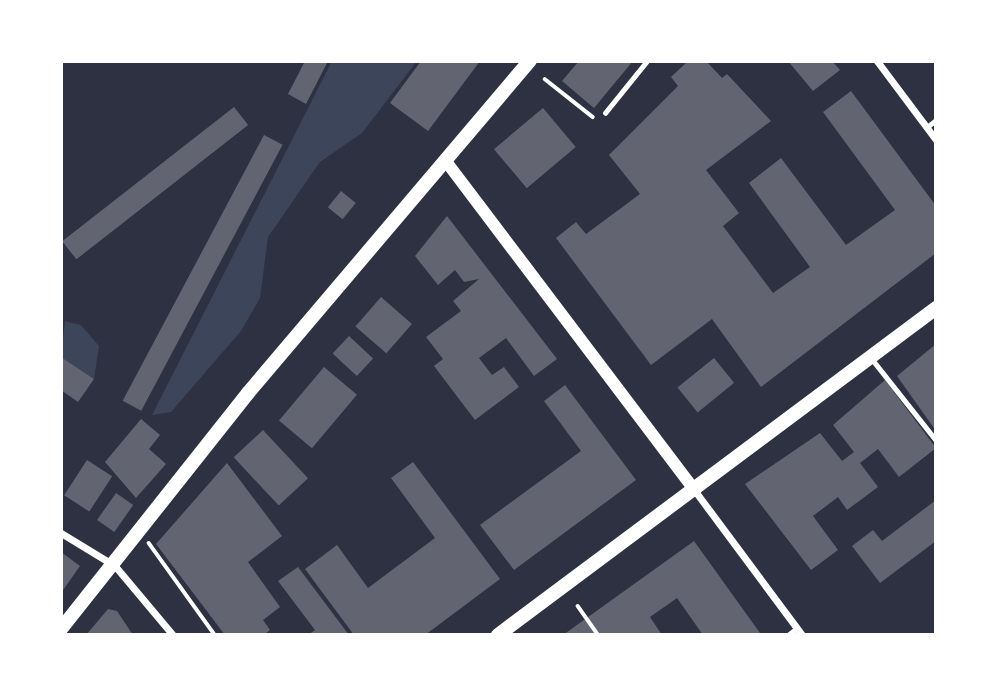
<!DOCTYPE html>
<html>
<head>
<meta charset="utf-8">
<style>
	body { margin:0 }
	#map { position:relative; width:997px; height:696px; overflow:hidden; background:#2d3142; font-family:Montserrat,sans-serif }
	div>[style] { position:absolute }
	.green>* { inset:0; background:#3c4559 }
	.building>* { inset:0; background:#626471; transform-origin:0 0 }
	.path>* { height:3.5px; margin:-1.75px; padding:0 1.75px; transform-origin:1.75px; border-radius:1.75px; background:#fff }
	.service>* { height:4.5px; margin:-2.25px; padding:0 2.25px; transform-origin:2.25px; border-radius:2.25px; background:#fff }
	.minor>* { height:7px; margin:-3.5px; padding:0 3.5px; transform-origin:3.5px; border-radius:3.5px; background:#fff }
	.tertiary>* { height:12px; margin:-6px; padding:0 6px; transform-origin:6px; border-radius:6px; background:#fff }
	.primary>* { height:14px; margin:-7px; padding:0 7px; transform-origin:7px; border-radius:7px; background:#fff }
	span { translate:-50% -50%; white-space:nowrap; text-align:center; line-height:1.15; -webkit-text-stroke:6px #fff; paint-order:stroke }
	.frame { position:absolute; inset:0; border:63px solid #fff; pointer-events:none }
</style>
</head>
<body>
<div id="map">
	<div class="green">
		<i style="clip-path:polygon(332px 61px,417px 61px,362px 133px,320px 162px,268px 237px,260px 298px,241px 331px,171px 412px,152px 415px)"></i>
		<i style="clip-path:polygon(65px 321px,81px 325px,99px 346px,94px 379px,61px 357px)"></i>
	</div>
	<div class="building">
		<i style="clip-path:polygon(305px 61px,328px 61px,306px 104px,288px 94px)"></i>
		<i style="clip-path:polygon(421px 61px,480px 61px,428px 131px,390px 103px)"></i>
		<i style="clip-path:polygon(579px 61px,633px 61px,594px 108px,562px 81px)"></i>
		<i style="clip-path:polygon(688px 61px,706px 61px,722px 78px,727px 74px,771px 121px,706px 170px,739px 213px,723px 226px,773px 293px,810px 267px,749px 183px,781px 158px,846px 245px,895px 210px,823px 112px,851px 91px,936px 206px,936px 253px,761px 387px,712px 319px,651px 365px,556px 238px,576px 222px,586px 234px,640px 194px,609px 155px,678px 86px,671px 77px)"></i>
		<i style="clip-path:polygon(788px 61px,832px 61px,840px 70px,813px 91px)"></i>
		<i style="left:234px;top:107px;width:23px;height:218px;rotate:52deg"></i>
		<i style="left:543px;top:108px;width:51px;height:64px;rotate:50deg"></i>
		<i style="left:264px;top:135px;width:21px;height:301px;rotate:28deg"></i>
		<i style="left:341px;top:191px;width:19px;height:21px;rotate:39deg"></i>
		<i style="clip-path:polygon(447px 216px,557px 359px,534px 376px,506px 338px,479px 358px,492px 375px,504px 367px,519px 387px,475px 420px,434px 366px,443px 359px,426px 337px,461px 311px,453px 301px,479px 279px,464px 282px,455px 270px,438px 285px,415px 256px)"></i>
		<i style="left:381px;top:297px;width:41px;height:39px;rotate:41deg"></i>
		<i style="left:349px;top:336px;width:33px;height:24px;rotate:43deg"></i>
		<i style="clip-path:polygon(936px 344px,936px 431px,897px 376px)"></i>
		<i style="clip-path:polygon(61px 357px,94px 379px,78px 402px,61px 390px)"></i>
		<i style="left:714px;top:358px;width:32px;height:47px;rotate:51deg"></i>
		<i style="left:324px;top:367px;width:43px;height:70px;rotate:40deg"></i>
		<i style="clip-path:polygon(885px 380px,936px 448px,899px 477px,878px 449px,860px 463px,878px 487px,847px 510px,838px 497px,813px 516px,838px 550px,811px 570px,745px 484px,820px 433px,842px 461px,854px 452px,833px 425px)"></i>
		<i style="clip-path:polygon(565px 385px,636px 480px,514px 570px,480px 525px,581px 451px,544px 401px)"></i>
		<i style="clip-path:polygon(141px 419px,160px 435px,149px 449px,166px 464px,136px 498px,105px 462px)"></i>
		<i style="left:263px;top:430px;width:66px;height:40px;rotate:47deg"></i>
		<i style="left:87px;top:460px;width:30px;height:42px;rotate:33deg"></i>
		<i style="clip-path:polygon(413px 462px,500px 579px,425px 635px,354px 635px,305px 569px,337px 545px,368px 588px,435px 538px,391px 478px)"></i>
		<i style="clip-path:polygon(227px 463px,282px 536px,248px 562px,280px 607px,263px 620px,270px 630px,264px 635px,225px 635px,156px 544px)"></i>
		<i style="left:116px;top:493px;width:21px;height:33px;rotate:35deg"></i>
		<i style="clip-path:polygon(936px 500px,936px 541px,880px 583px,852px 546px,873px 530px,882px 541px)"></i>
		<i style="clip-path:polygon(694px 541px,760px 633px,703px 635px,677px 598px,650px 617px,662px 635px,563px 635px)"></i>
		<i style="clip-path:polygon(61px 552px,80px 566px,61px 593px)"></i>
		<i style="clip-path:polygon(298px 567px,349px 635px,308px 635px,315px 630px,278px 581px)"></i>
		<i style="clip-path:polygon(108px 609px,117px 611px,133px 635px,86px 635px)"></i>
	</div>
	<div class="path">
		<i style="left:545px;top:79px;width:61px;rotate:38.4deg"></i>
		<i style="left:149px;top:543px;width:113px;rotate:54.3deg"></i>
		<i style="left:578px;top:606px;width:35px;rotate:55deg"></i>
	</div>
	<div class="service">
		<i style="left:605px;top:113px;width:67px;rotate:-51.1deg"></i>
		<i style="left:927px;top:127px;width:11px;rotate:-38deg"></i>
		<i style="left:872px;top:359px;width:103px;rotate:51.7deg"></i>
		<i style="left:788px;top:635px;width:11px;rotate:-38deg"></i>
	</div>
	<div class="minor">
		<i style="left:877px;top:61px;width:99px;rotate:53.2deg"></i>
		<i style="left:695px;top:491px;width:179px;rotate:53.4deg"></i>
		<i style="left:61px;top:533px;width:63px;rotate:31.4deg"></i>
		<i style="left:115px;top:566px;width:90px;rotate:50deg"></i>
	</div>
	<div class="tertiary">
		<i style="left:448px;top:164px;width:410px;rotate:52.9deg"></i>
	</div>
	<div class="primary">
		<i style="left:61px;top:629px;width:301px;rotate:-51.6deg"></i>
		<i style="left:248px;top:393px;width:436px;rotate:-49.7deg"></i>
		<i style="left:498px;top:635px;width:547px;rotate:-36.74deg"></i>
	</div>
	<div class="frame"></div>
</div>
</body>
</html>
